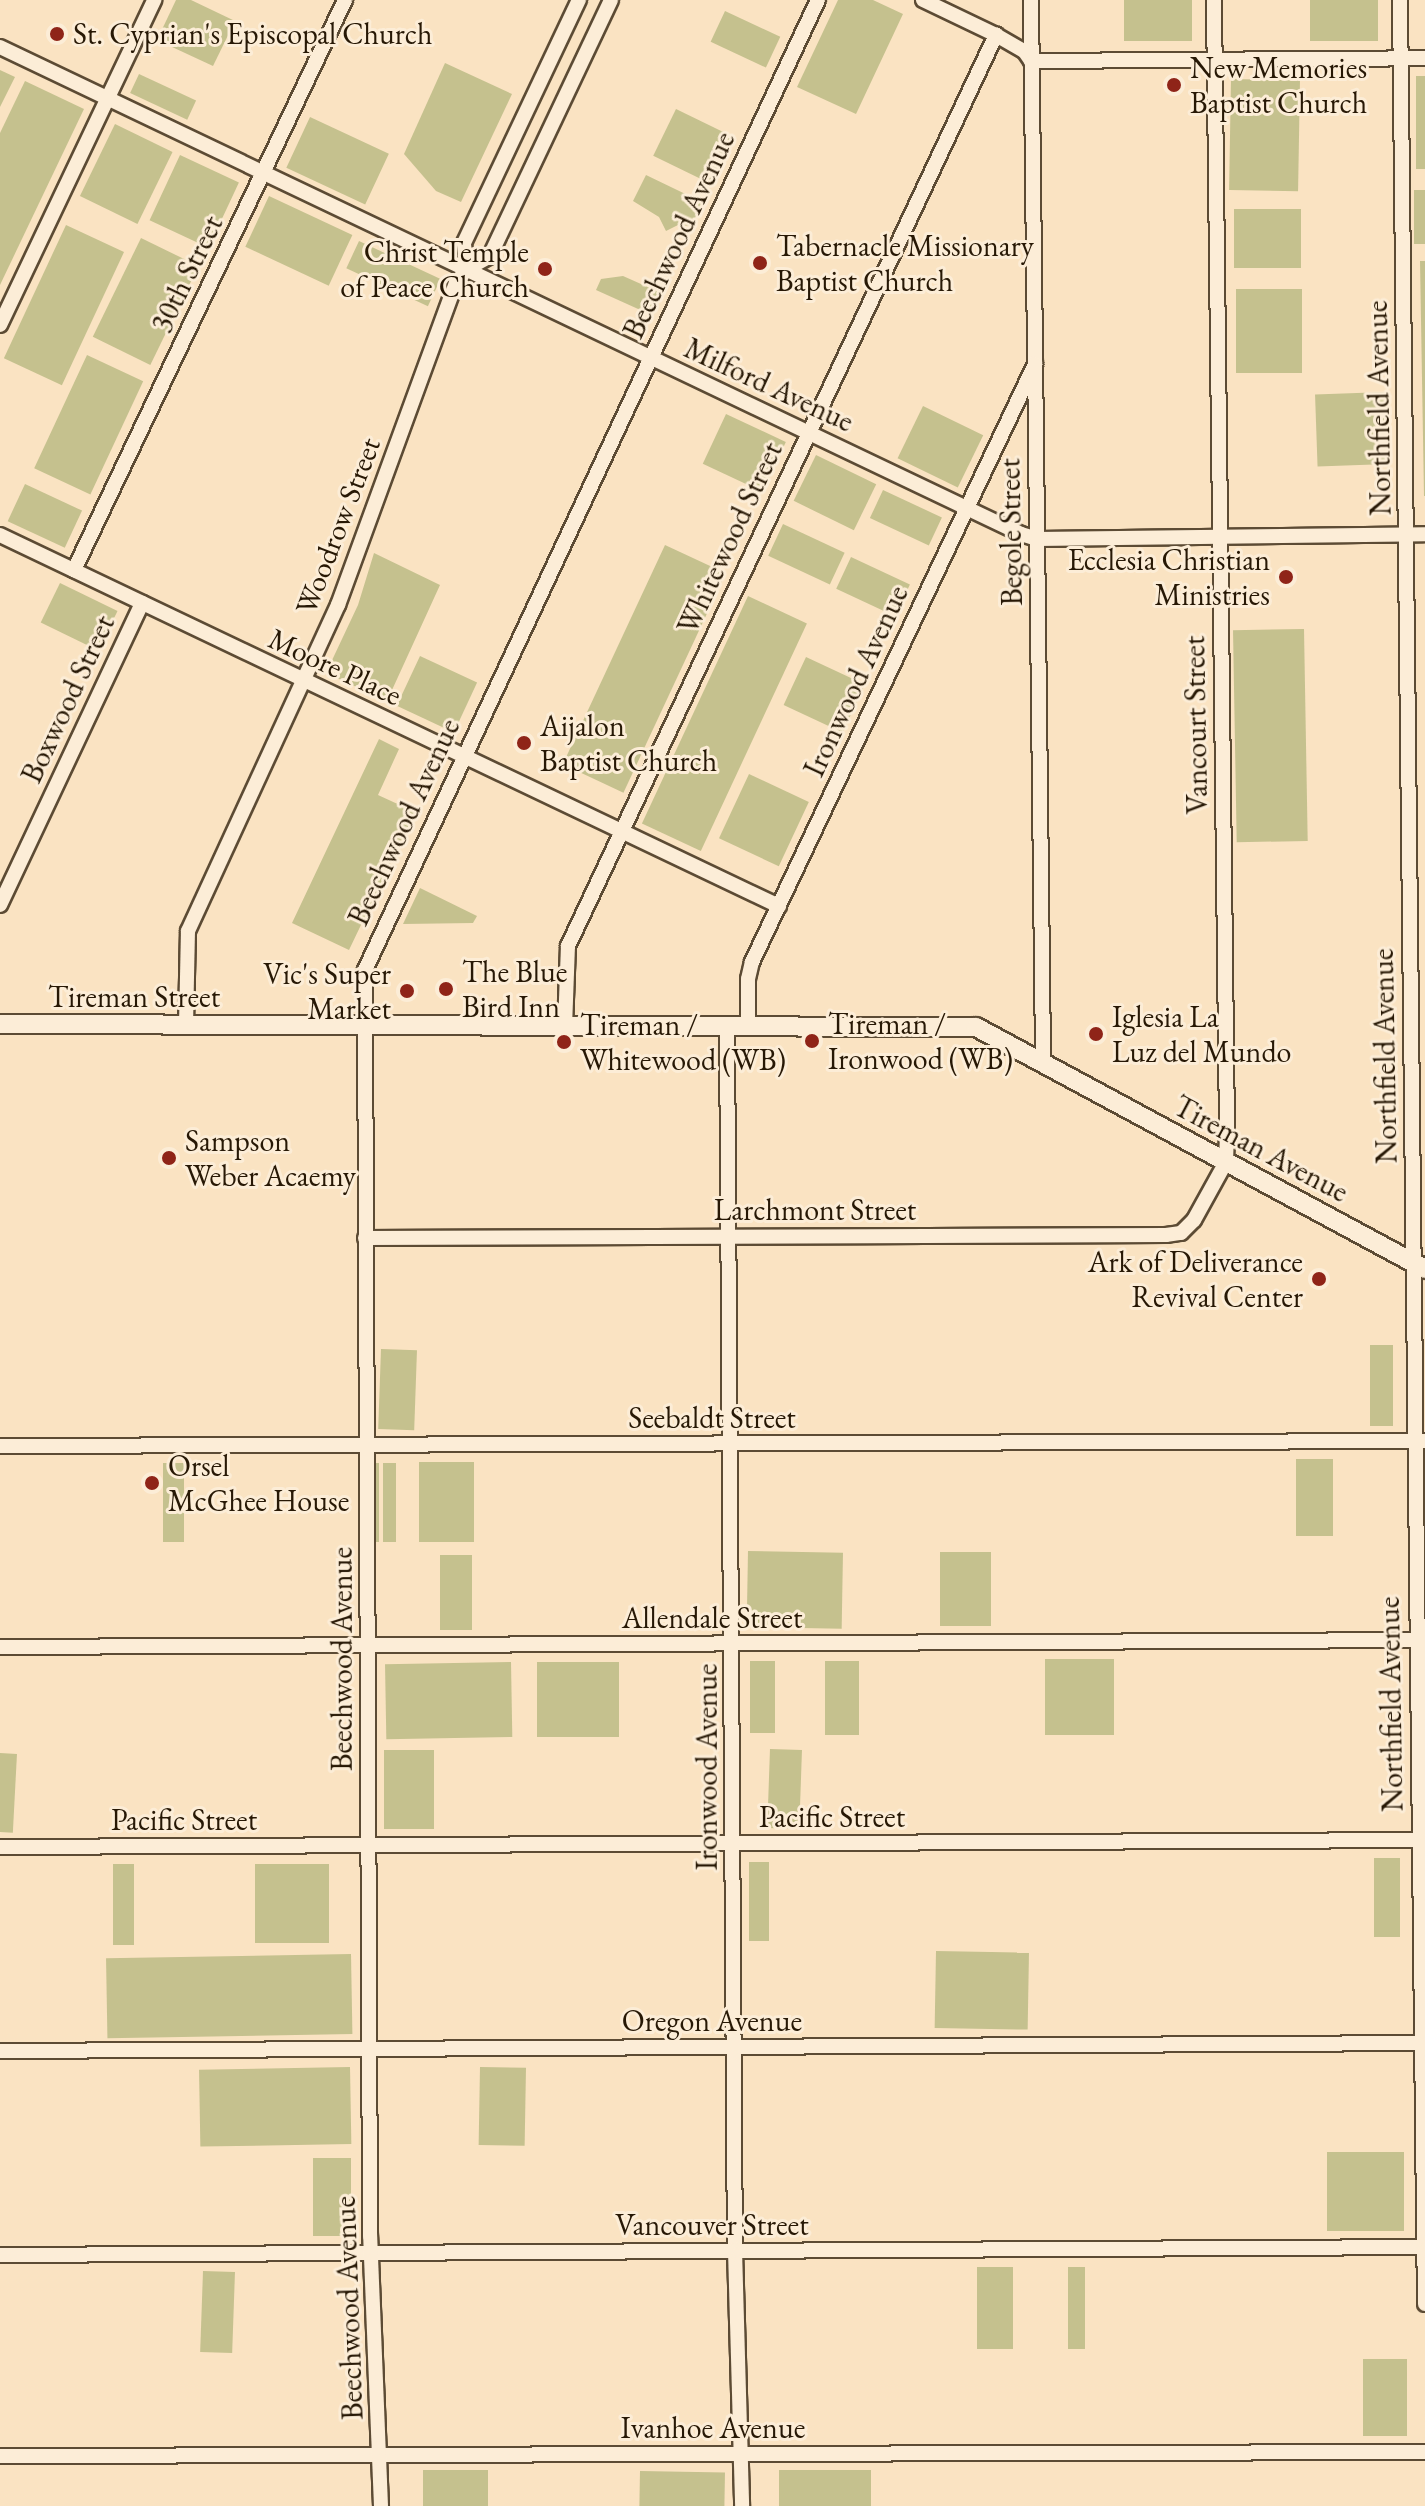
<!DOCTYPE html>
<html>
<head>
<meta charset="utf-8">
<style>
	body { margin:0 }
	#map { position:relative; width:1425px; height:2506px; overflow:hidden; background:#fae3c2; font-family:"EB Garamond",serif }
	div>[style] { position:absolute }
	.green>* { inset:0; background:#c5c18e; transform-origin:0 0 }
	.roads { filter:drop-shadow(2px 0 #5c4b34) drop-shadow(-2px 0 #5c4b34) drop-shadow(0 2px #5c4b34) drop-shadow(0 -2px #5c4b34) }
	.street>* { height:14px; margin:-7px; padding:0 7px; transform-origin:7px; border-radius:7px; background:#fcedd7 }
	.secondary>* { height:18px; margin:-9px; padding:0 9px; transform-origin:9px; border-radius:9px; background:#fcedd7 }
	.dots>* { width:22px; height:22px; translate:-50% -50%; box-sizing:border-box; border:4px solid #fcedd7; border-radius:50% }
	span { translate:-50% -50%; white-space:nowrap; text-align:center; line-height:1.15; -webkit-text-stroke:6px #fcedd7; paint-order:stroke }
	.poi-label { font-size:30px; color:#271805 }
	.left { translate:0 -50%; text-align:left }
	.right { translate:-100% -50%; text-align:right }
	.street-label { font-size:30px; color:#271805 }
</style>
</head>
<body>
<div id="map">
	<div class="green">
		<i style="clip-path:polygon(176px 0,191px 0,235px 21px,213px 66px,157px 40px)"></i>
		<i style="clip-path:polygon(838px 0,873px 0,903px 14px,856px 114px,797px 87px)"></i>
		<i style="left:1124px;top:0;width:68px;height:41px"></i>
		<i style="left:1310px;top:0;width:68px;height:41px"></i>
		<i style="left:725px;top:11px;width:61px;height:34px;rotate:25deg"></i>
		<i style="clip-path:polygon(445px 63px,512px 94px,461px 202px,436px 191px,404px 154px)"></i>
		<i style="clip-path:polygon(0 70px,15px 77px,0 107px)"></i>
		<i style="left:139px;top:74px;width:63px;height:21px;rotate:25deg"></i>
		<i style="left:1416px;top:76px;width:9px;height:93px"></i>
		<i style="left:1231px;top:79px;width:69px;height:111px;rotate:1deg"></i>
		<i style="clip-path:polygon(25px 81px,84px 109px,0 285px,0 133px)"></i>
		<i style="left:676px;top:109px;width:64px;height:52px;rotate:26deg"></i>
		<i style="left:310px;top:117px;width:87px;height:56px;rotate:25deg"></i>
		<i style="left:115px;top:124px;width:64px;height:80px;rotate:26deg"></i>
		<i style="left:180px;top:155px;width:65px;height:72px;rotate:25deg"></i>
		<i style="clip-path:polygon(646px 175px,702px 202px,692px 226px,678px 225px,666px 231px,659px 217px,633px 201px)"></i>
		<i style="left:1425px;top:190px;width:54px;height:11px;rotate:90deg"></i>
		<i style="left:269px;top:196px;width:92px;height:56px;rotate:25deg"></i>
		<i style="left:1234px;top:209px;width:67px;height:59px"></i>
		<i style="left:66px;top:225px;width:64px;height:147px;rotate:25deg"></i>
		<i style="left:141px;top:238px;width:64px;height:110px;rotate:26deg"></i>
		<i style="left:359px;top:241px;width:90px;height:30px;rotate:25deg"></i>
		<i style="clip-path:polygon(1420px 261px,1425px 261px,1425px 496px,1424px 496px)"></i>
		<i style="clip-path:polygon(623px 276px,659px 292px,647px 313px,596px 290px,601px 279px)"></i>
		<i style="left:1236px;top:289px;width:66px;height:84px"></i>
		<i style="left:87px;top:355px;width:62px;height:125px;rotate:25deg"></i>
		<i style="left:1385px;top:392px;width:72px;height:70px;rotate:88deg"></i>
		<i style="left:923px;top:406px;width:67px;height:58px;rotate:26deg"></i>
		<i style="left:726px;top:414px;width:66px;height:55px;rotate:25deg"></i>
		<i style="left:816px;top:455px;width:67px;height:51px;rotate:26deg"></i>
		<i style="left:25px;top:484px;width:63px;height:41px;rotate:25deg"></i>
		<i style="left:883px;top:490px;width:65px;height:31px;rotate:25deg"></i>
		<i style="left:783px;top:524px;width:68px;height:35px;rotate:25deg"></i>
		<i style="left:665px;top:545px;width:67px;height:242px;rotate:25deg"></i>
		<i style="clip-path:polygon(374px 553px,440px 585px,387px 701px,326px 673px,358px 605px)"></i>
		<i style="left:851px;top:557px;width:65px;height:35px;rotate:25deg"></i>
		<i style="left:60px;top:583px;width:64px;height:44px;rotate:26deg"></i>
		<i style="left:748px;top:596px;width:65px;height:251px;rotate:25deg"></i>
		<i style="left:1304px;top:629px;width:212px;height:71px;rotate:89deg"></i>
		<i style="left:420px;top:656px;width:63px;height:55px;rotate:25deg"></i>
		<i style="left:806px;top:657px;width:65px;height:53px;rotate:25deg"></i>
		<i style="clip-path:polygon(379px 739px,399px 749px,378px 795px,415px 812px,349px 950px,292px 923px)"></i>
		<i style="left:749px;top:774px;width:66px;height:71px;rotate:25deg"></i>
		<i style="clip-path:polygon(420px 888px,477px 916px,473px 923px,403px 924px)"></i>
		<i style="left:1370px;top:1345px;width:23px;height:81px"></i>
		<i style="left:381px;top:1349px;width:36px;height:80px;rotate:2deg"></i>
		<i style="left:1296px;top:1459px;width:37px;height:77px"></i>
		<i style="left:419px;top:1462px;width:55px;height:80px"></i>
		<i style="left:163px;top:1463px;width:21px;height:79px"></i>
		<i style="left:374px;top:1463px;width:5px;height:79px"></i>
		<i style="left:383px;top:1463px;width:13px;height:79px"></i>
		<i style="left:748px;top:1551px;width:95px;height:76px;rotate:1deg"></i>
		<i style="left:940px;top:1552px;width:51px;height:74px"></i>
		<i style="left:440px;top:1555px;width:32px;height:75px"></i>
		<i style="left:1045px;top:1659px;width:69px;height:76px"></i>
		<i style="left:750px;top:1661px;width:25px;height:72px"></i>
		<i style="left:825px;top:1661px;width:34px;height:74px"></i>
		<i style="left:511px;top:1662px;width:75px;height:126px;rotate:89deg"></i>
		<i style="left:537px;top:1662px;width:82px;height:75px"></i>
		<i style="left:770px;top:1749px;width:32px;height:79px;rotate:2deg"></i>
		<i style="left:384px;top:1750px;width:50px;height:79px"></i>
		<i style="left:0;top:1753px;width:17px;height:79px;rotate:3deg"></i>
		<i style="left:1374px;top:1858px;width:26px;height:79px"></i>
		<i style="left:749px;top:1862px;width:20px;height:79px"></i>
		<i style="left:113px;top:1864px;width:21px;height:81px"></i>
		<i style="left:255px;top:1864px;width:74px;height:79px"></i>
		<i style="left:936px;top:1951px;width:93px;height:77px;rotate:1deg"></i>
		<i style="left:351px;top:1954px;width:80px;height:245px;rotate:89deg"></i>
		<i style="left:350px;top:2067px;width:77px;height:151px;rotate:89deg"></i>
		<i style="left:480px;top:2067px;width:46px;height:78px;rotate:1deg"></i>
		<i style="left:1327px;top:2152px;width:77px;height:79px"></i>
		<i style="left:313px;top:2158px;width:38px;height:78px"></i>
		<i style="left:977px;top:2267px;width:36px;height:82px"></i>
		<i style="left:1068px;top:2267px;width:17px;height:82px"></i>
		<i style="left:203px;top:2271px;width:32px;height:81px;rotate:2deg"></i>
		<i style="left:1363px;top:2359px;width:44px;height:77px"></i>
		<i style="left:488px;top:2470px;width:36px;height:65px;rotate:90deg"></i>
		<i style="left:779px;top:2470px;width:92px;height:36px"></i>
		<i style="left:640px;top:2471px;width:85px;height:35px;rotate:1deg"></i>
	</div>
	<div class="roads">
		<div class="street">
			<i style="left:923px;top:0;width:81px;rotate:25.6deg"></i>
			<i style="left:996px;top:35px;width:34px;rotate:30deg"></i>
			<i style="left:1025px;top:52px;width:11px;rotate:56deg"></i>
			<i style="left:1031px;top:61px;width:394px;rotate:-0.4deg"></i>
			<i style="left:1031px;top:0;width:1064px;rotate:89.35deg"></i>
			<i style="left:1400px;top:0;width:2304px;rotate:89.38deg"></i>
			<i style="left:0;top:47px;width:1131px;rotate:25.5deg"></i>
			<i style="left:1021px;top:534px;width:17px;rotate:17deg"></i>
			<i style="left:1037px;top:539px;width:388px;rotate:-0.7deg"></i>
			<i style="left:467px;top:269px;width:26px;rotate:-97deg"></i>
			<i style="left:464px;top:243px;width:269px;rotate:-64.7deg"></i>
			<i style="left:0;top:325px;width:360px;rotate:-64.6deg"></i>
			<i style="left:0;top:535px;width:863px;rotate:25.47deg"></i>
			<i style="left:74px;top:570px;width:631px;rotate:-64.57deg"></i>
			<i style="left:0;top:905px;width:334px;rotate:-64.8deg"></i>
			<i style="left:186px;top:1025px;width:94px;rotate:-88.8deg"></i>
			<i style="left:188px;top:931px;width:359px;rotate:-65.3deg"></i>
			<i style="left:338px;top:605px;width:343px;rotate:-69.9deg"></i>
			<i style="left:456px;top:283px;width:18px;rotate:-52deg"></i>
			<i style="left:467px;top:269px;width:26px;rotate:-29deg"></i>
			<i style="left:490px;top:256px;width:283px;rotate:-64.7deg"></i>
			<i style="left:565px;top:1027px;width:81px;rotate:-87.9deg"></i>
			<i style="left:568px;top:946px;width:1007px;rotate:-64.84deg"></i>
			<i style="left:727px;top:1027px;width:1223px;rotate:89.63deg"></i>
			<i style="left:735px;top:2250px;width:256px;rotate:88.4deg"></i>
			<i style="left:748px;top:1027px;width:48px;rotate:-90deg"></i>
			<i style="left:748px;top:979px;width:17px;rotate:-77deg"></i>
			<i style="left:752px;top:962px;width:662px;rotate:-64.67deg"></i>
			<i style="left:365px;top:1238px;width:801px;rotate:-0.21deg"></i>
			<i style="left:1166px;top:1235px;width:15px;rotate:-8deg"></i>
			<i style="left:1181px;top:1233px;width:18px;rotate:-45deg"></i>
			<i style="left:1194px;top:1220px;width:66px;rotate:-61.1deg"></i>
			<i style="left:1226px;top:1162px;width:31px;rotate:-88deg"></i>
			<i style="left:1227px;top:1131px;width:1131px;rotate:-90.66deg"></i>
			<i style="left:0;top:1446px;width:1425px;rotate:-0.2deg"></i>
			<i style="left:0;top:1647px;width:1424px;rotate:-0.28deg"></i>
			<i style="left:0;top:1847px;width:1425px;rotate:-0.28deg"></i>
			<i style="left:0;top:2051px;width:1425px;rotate:-0.32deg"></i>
			<i style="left:0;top:2255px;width:1425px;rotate:-0.32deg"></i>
			<i style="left:0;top:2456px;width:1425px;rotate:-0.16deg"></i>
			<i style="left:381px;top:2506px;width:270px;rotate:-92.3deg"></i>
			<i style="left:370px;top:2236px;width:1266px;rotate:-90.23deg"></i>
			<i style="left:365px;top:970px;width:1071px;rotate:-64.97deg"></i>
		</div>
		<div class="secondary">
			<i style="left:0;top:1024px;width:976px;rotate:0.18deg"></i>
			<i style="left:976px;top:1027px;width:510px;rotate:28.32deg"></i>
		</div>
	</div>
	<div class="dots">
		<i style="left:57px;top:34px;background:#8f2418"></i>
		<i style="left:1174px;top:85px;background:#8f2418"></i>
		<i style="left:760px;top:263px;background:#8f2418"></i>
		<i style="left:545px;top:269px;background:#8f2418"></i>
		<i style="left:1286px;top:577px;background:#8f2418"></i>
		<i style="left:524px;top:743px;background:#8f2418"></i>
		<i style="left:446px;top:989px;background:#8f2418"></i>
		<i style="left:407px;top:991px;background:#8f2418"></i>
		<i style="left:1096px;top:1034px;background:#8f2418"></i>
		<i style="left:812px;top:1041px;background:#8f2418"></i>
		<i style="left:564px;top:1042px;background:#8f2418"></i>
		<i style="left:169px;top:1158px;background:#8f2418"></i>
		<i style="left:1319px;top:1279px;background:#8f2418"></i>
		<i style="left:152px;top:1483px;background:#8f2418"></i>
	</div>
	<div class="poi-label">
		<span class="left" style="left:73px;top:34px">St. Cyprian's Episcopal Church</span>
		<span class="left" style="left:1190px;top:85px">New Memories<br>Baptist Church</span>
		<span class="left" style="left:776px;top:263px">Tabernacle Missionary<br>Baptist Church</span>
		<span class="right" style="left:529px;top:269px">Christ Temple<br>of Peace Church</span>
		<span class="right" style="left:1270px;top:577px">Ecclesia Christian<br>Ministries</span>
		<span class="left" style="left:540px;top:743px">Aijalon<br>Baptist Church</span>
		<span class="left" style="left:462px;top:989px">The Blue<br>Bird Inn</span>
		<span class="right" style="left:391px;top:991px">Vic's Super<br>Market</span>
		<span class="left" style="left:1112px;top:1034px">Iglesia La<br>Luz del Mundo</span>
		<span class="left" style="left:828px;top:1041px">Tireman /<br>Ironwood (WB)</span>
		<span class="left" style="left:580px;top:1042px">Tireman /<br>Whitewood (WB)</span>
		<span class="left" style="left:185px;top:1158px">Sampson<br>Weber Acaemy</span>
		<span class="right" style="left:1303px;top:1279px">Ark of Deliverance<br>Revival Center</span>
		<span class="left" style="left:168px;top:1483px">Orsel<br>McGhee House</span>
	</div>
	<div class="street-label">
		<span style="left:679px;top:235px;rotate:-65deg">Beechwood Avenue</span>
		<span style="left:187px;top:274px;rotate:-64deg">30th Street</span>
		<span style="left:769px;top:385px;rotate:25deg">Milford Avenue</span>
		<span style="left:1379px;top:408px;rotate:-91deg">Northfield Avenue</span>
		<span style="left:338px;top:526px;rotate:-69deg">Woodrow Street</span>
		<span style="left:1011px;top:532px;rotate:-91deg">Begole Street</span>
		<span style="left:730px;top:538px;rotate:-65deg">Whitewood Street</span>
		<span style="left:335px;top:667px;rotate:25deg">Moore Place</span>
		<span style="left:856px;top:681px;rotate:-65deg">Ironwood Avenue</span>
		<span style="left:68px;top:699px;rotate:-65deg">Boxwood Street</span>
		<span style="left:1196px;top:725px;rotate:-91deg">Vancourt Street</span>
		<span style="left:404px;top:822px;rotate:-65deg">Beechwood Avenue</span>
		<span style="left:134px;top:997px">Tireman Street</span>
		<span style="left:1385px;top:1056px;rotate:-91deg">Northfield Avenue</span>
		<span style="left:1261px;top:1149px;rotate:28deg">Tireman Avenue</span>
		<span style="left:815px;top:1210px">Larchmont Street</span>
		<span style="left:712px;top:1418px">Seebaldt Street</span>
		<span style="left:712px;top:1618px">Allendale Street</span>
		<span style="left:342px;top:1659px;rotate:-90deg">Beechwood Avenue</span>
		<span style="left:1391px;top:1704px;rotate:-91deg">Northfield Avenue</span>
		<span style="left:707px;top:1767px;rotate:-90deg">Ironwood Avenue</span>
		<span style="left:832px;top:1817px">Pacific Street</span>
		<span style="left:184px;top:1820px">Pacific Street</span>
		<span style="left:712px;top:2021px">Oregon Avenue</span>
		<span style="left:712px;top:2225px">Vancouver Street</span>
		<span style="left:349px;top:2308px;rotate:-92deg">Beechwood Avenue</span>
		<span style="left:713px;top:2428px">Ivanhoe Avenue</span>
	</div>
</div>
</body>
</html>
